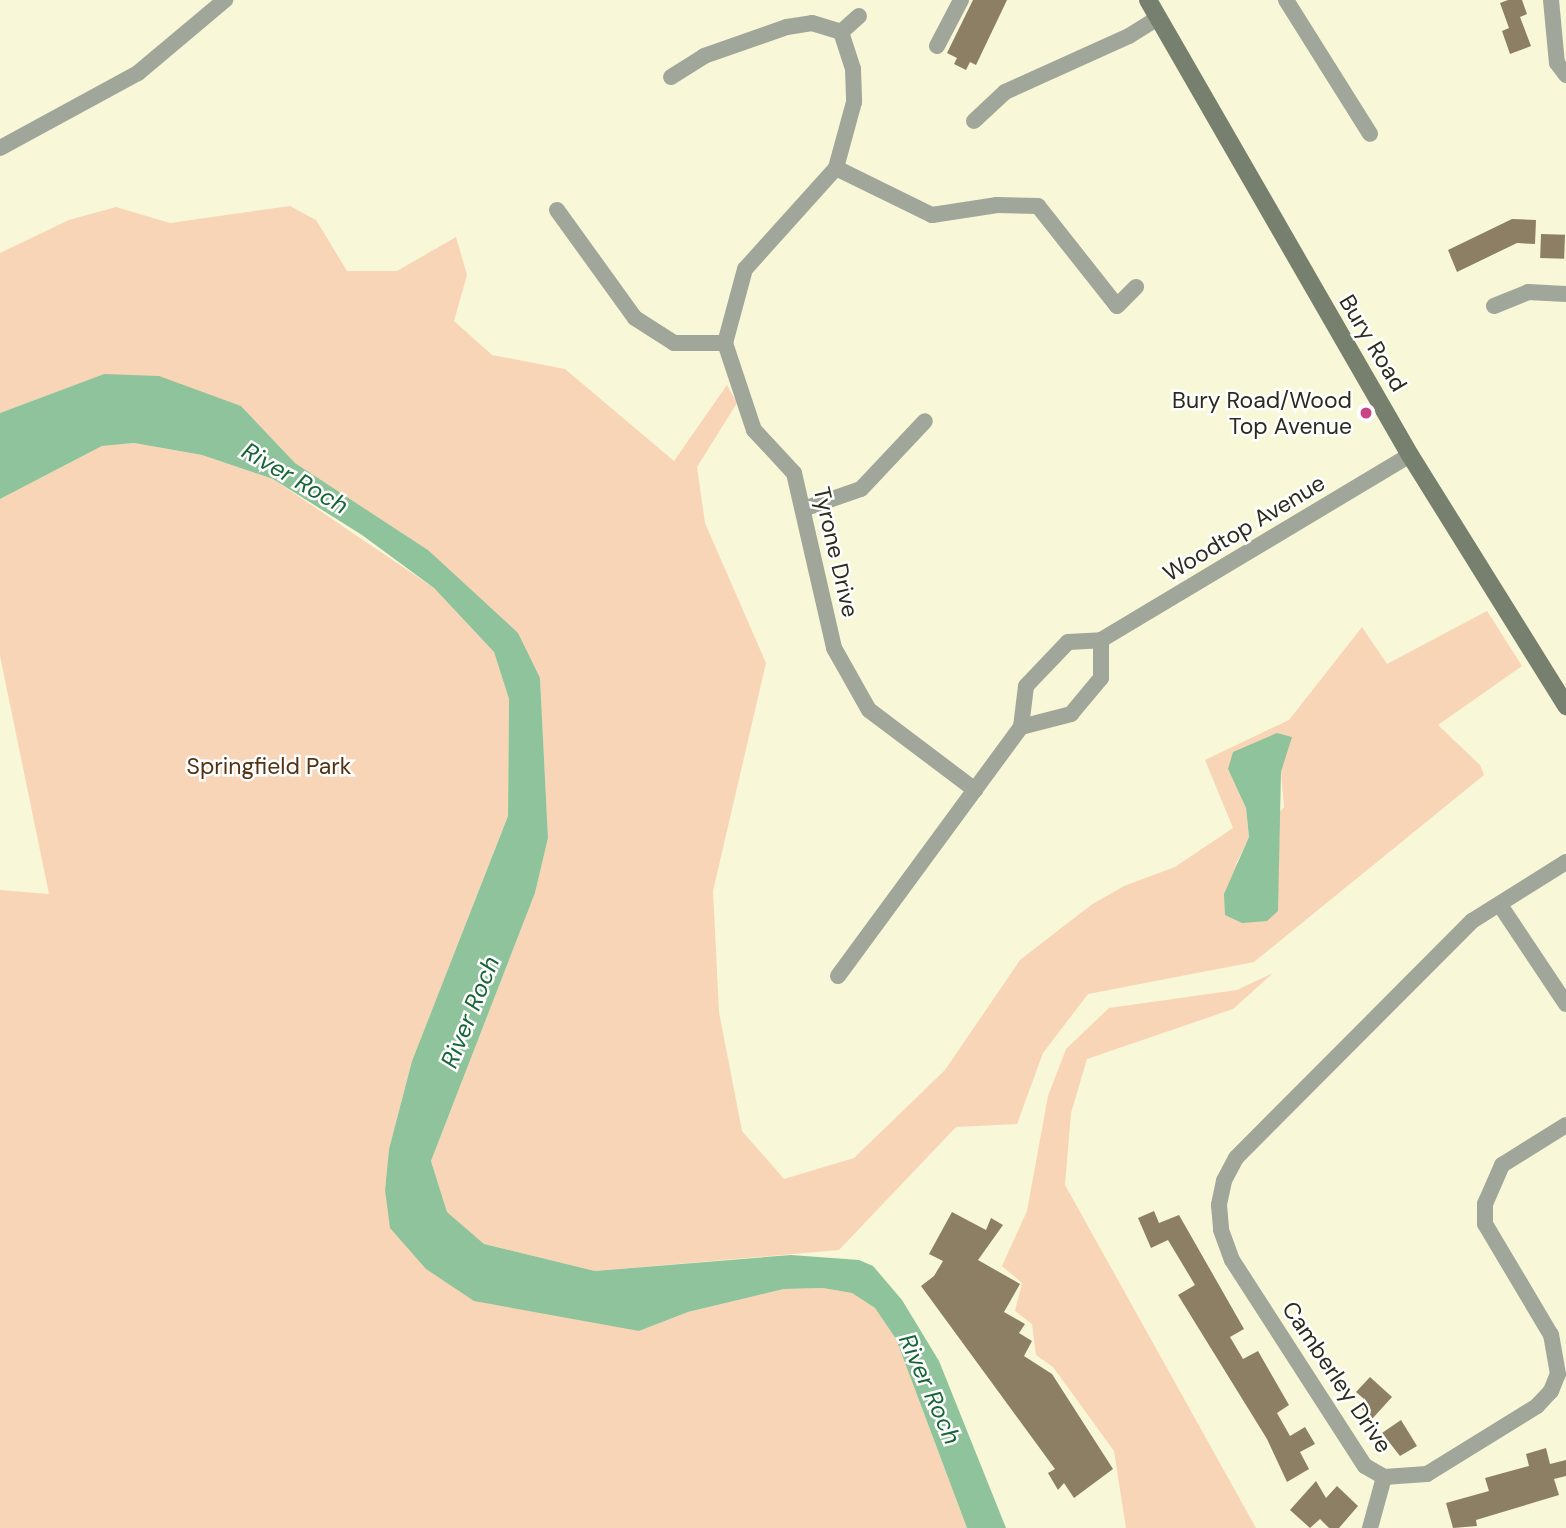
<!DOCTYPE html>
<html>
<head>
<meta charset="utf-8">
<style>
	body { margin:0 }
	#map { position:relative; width:1566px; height:1528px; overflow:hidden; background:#f8f7d7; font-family:"DM Sans",sans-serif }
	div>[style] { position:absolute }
	.green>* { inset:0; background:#f9d5b7 }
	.water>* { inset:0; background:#8fc39b }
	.building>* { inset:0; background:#8d7f64; transform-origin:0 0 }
	.street>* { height:16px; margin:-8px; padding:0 8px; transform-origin:8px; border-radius:8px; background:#a0a69a }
	.secondary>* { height:18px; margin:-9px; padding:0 9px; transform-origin:9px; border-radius:9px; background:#77806e }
	.dots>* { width:19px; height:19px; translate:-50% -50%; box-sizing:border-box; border:4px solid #fff; border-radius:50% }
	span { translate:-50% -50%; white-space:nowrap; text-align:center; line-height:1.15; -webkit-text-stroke:5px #fff; paint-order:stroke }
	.street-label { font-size:23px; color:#2b2b1e }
	.poi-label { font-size:23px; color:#2b2b1e }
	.right { translate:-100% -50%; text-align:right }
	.park-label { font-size:23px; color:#533213 }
	.water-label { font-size:24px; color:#166635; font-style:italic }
</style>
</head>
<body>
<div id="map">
	<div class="green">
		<i style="clip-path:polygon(evenodd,290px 206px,316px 220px,347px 271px,397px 271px,456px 237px,467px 275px,454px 321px,492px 355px,565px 369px,674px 461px,727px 385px,737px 403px,697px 467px,705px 523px,766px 663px,713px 891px,719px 1012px,742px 1131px,784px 1179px,854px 1158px,945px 1070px,1020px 960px,1091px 905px,1124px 886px,1175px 867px,1233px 828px,1205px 760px,1289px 720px,1362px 627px,1387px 664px,1487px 611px,1522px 666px,1438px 725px,1480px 765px,1484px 775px,1254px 962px,1088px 994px,1043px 1053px,1017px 1124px,956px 1127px,839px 1250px,595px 1271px,484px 1244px,447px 1212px,431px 1161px,535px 893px,548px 838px,540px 678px,428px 550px,295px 463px,241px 406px,104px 374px,0 413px,0 253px,69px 220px,116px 207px,170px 223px,290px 206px,1291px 737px,1281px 772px,1284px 807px,1235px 866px,1249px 838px,1246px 808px,1228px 769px,1291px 737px)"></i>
		<i style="clip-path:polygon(134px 443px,202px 455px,273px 479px,434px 588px,494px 652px,509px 699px,508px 816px,412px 1061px,389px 1149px,385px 1190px,639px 1331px,688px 1312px,784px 1289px,823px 1288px,852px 1293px,875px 1308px,896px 1339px,967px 1528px,0 1528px,0 890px,49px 894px,0 656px,0 499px,102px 446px)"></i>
		<i style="clip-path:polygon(1273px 973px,1233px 1009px,1087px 1059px,1071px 1113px,1065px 1185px,1256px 1528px,1126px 1528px,1114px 1451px,1053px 1367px,1036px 1355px,1032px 1324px,1015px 1311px,1022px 1283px,1002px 1266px,1027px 1211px,1048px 1096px,1066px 1049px,1109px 1008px,1237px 990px)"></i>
	</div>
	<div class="water">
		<i style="clip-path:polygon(104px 374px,159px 376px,241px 406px,295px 463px,428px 550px,518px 633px,540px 678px,548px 838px,535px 893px,431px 1161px,447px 1212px,484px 1244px,595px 1271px,791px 1255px,859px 1260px,873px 1266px,902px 1300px,939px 1361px,1006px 1528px,967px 1528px,896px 1339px,875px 1308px,852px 1293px,823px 1288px,784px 1289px,688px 1312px,639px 1331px,474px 1301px,426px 1269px,390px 1228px,385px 1190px,389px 1149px,412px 1061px,508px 816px,509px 699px,494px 652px,434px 588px,362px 535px,273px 479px,202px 455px,134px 443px,102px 446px,0 499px,0 413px)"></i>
		<i style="clip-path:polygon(1277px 733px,1292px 737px,1281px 772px,1278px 911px,1267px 921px,1242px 923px,1225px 915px,1224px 894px,1249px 837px,1246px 808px,1228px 769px,1233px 752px)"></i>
	</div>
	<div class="building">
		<i style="clip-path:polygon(973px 0,1007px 0,976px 65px,970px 62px,966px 70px,954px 64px,957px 58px,947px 53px)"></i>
		<i style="clip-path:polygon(1508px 0,1522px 0,1527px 14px,1520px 17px,1531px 46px,1510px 54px,1502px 31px,1509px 28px,1500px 3px)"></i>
		<i style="clip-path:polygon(1512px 219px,1536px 220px,1535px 244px,1517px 243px,1457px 272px,1448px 250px)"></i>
		<i style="left:1541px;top:234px;width:24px;height:24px;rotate:2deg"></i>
		<i style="clip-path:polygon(1154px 1211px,1159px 1223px,1179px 1215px,1244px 1329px,1230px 1337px,1243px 1359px,1258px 1351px,1289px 1405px,1277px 1413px,1290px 1436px,1305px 1427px,1315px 1444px,1300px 1452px,1309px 1469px,1287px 1482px,1267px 1439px,1178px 1295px,1195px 1285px,1168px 1240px,1151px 1248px,1138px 1218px)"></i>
		<i style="clip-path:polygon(952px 1212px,986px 1230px,991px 1218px,1003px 1225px,978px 1260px,1020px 1284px,1004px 1312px,1025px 1324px,1019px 1333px,1032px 1341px,1024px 1356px,1052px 1374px,1113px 1469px,1074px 1498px,1064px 1483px,1058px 1490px,1048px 1473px,1055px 1469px,921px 1286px,934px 1276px,943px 1261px,929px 1254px)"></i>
		<i style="clip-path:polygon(1370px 1377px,1392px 1397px,1372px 1419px,1358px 1405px,1364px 1399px,1356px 1392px)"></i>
		<i style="clip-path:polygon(1401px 1420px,1417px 1446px,1400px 1456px,1382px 1433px)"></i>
		<i style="clip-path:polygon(1546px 1448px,1550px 1464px,1566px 1460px,1566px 1476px,1554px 1479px,1559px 1495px,1476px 1520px,1477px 1526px,1453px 1528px,1446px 1503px,1489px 1491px,1485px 1478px,1529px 1466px,1526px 1454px)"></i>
		<i style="clip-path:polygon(1316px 1481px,1326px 1498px,1337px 1486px,1358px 1506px,1339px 1528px,1329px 1528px,1320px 1519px,1310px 1528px,1290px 1510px)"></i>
	</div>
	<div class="street">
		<i style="left:1286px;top:0;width:158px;rotate:57.9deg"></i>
		<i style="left:1551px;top:0;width:63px;rotate:84.6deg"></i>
		<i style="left:1557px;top:63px;width:15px;rotate:53deg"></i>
		<i style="left:859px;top:16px;width:24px;rotate:138deg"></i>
		<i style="left:841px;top:32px;width:39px;rotate:72deg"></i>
		<i style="left:853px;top:69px;width:33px;rotate:88deg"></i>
		<i style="left:854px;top:102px;width:68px;rotate:105.3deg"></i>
		<i style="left:836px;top:168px;width:136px;rotate:132deg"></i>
		<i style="left:745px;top:269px;width:77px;rotate:105.1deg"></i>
		<i style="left:725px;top:343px;width:92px;rotate:71.6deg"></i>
		<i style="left:754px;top:430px;width:59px;rotate:47.1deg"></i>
		<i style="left:794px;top:473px;width:180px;rotate:77.1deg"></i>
		<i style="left:834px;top:648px;width:71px;rotate:60.6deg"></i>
		<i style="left:869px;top:710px;width:133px;rotate:37deg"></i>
		<i style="left:937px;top:46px;width:52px;rotate:-62.4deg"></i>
		<i style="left:671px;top:77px;width:39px;rotate:-32deg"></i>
		<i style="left:704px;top:56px;width:88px;rotate:-19.3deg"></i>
		<i style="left:787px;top:27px;width:25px;rotate:-9deg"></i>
		<i style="left:812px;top:23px;width:30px;rotate:17deg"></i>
		<i style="left:974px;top:121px;width:42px;rotate:-43.1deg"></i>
		<i style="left:1005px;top:92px;width:136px;rotate:-24.3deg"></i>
		<i style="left:1129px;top:36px;width:34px;rotate:-32deg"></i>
		<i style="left:0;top:148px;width:157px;rotate:-28.5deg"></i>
		<i style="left:138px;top:73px;width:114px;rotate:-40deg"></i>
		<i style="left:836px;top:168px;width:107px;rotate:26.1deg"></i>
		<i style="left:932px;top:215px;width:66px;rotate:-8.7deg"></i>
		<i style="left:997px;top:205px;width:41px;rotate:1.4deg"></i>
		<i style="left:1038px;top:206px;width:127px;rotate:51.7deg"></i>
		<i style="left:1117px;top:306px;width:27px;rotate:-45deg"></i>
		<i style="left:557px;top:210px;width:133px;rotate:54.2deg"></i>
		<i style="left:635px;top:318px;width:46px;rotate:32.7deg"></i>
		<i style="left:674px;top:343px;width:51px"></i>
		<i style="left:1494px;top:306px;width:37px;rotate:-22deg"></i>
		<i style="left:1528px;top:292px;width:38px;rotate:3deg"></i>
		<i style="left:806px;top:508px;width:58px;rotate:-19.1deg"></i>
		<i style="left:861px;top:489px;width:93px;rotate:-46.7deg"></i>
		<i style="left:1021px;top:727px;width:52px;rotate:-14.6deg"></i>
		<i style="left:1071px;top:714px;width:47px;rotate:-50.2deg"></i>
		<i style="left:1101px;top:678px;width:38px;rotate:-90deg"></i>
		<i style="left:1101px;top:640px;width:360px;rotate:-30.9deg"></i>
		<i style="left:1566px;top:862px;width:111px;rotate:147.9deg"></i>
		<i style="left:1472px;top:921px;width:334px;rotate:134.9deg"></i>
		<i style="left:1236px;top:1158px;width:26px;rotate:118deg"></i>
		<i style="left:1224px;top:1181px;width:25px;rotate:102deg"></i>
		<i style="left:1219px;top:1205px;width:25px;rotate:85deg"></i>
		<i style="left:1221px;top:1230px;width:32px;rotate:70deg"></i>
		<i style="left:1232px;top:1260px;width:245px;rotate:57.2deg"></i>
		<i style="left:1365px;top:1466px;width:22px;rotate:30deg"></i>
		<i style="left:1384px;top:1477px;width:43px;rotate:-4deg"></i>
		<i style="left:1427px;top:1474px;width:129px;rotate:-31.7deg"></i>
		<i style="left:1537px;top:1406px;width:21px;rotate:-47deg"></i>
		<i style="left:1551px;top:1391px;width:18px;rotate:-68deg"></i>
		<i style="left:1558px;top:1374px;width:40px;rotate:-100deg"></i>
		<i style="left:1551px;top:1335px;width:129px;rotate:-120.7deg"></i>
		<i style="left:1485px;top:1224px;width:20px;rotate:-90deg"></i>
		<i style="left:1485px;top:1204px;width:43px;rotate:-66.4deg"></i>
		<i style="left:1502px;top:1165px;width:75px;rotate:-32deg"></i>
		<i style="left:1500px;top:905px;width:119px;rotate:56.3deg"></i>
		<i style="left:838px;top:976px;width:309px;rotate:-53.7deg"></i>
		<i style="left:1021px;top:727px;width:41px;rotate:-83deg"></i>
		<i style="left:1026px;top:686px;width:61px;rotate:-46.3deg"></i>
		<i style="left:1068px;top:642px;width:33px;rotate:-3deg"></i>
		<i style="left:1370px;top:1528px;width:53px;rotate:-74.6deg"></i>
	</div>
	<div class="secondary">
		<i style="left:1148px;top:0;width:525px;rotate:60.07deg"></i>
		<i style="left:1410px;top:455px;width:296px;rotate:58.1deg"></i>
	</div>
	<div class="dots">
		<i style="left:1366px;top:413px;background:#c94487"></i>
	</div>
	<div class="street-label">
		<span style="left:1373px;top:343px;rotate:59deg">Bury Road</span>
		<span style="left:1244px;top:528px;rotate:-31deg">Woodtop Avenue</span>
		<span style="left:836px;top:552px;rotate:77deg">Tyrone Drive</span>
		<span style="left:1337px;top:1377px;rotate:56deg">Camberley Drive</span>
	</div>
	<div class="poi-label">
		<span class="right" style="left:1352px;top:413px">Bury Road/Wood<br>Top Avenue</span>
	</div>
	<div class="park-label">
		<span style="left:269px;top:766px">Springfield Park</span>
	</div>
	<div class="water-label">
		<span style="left:295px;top:478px;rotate:30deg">River Roch</span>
		<span style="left:470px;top:1012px;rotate:-68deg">River Roch</span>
		<span style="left:930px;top:1389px;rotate:66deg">River Roch</span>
	</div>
</div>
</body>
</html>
